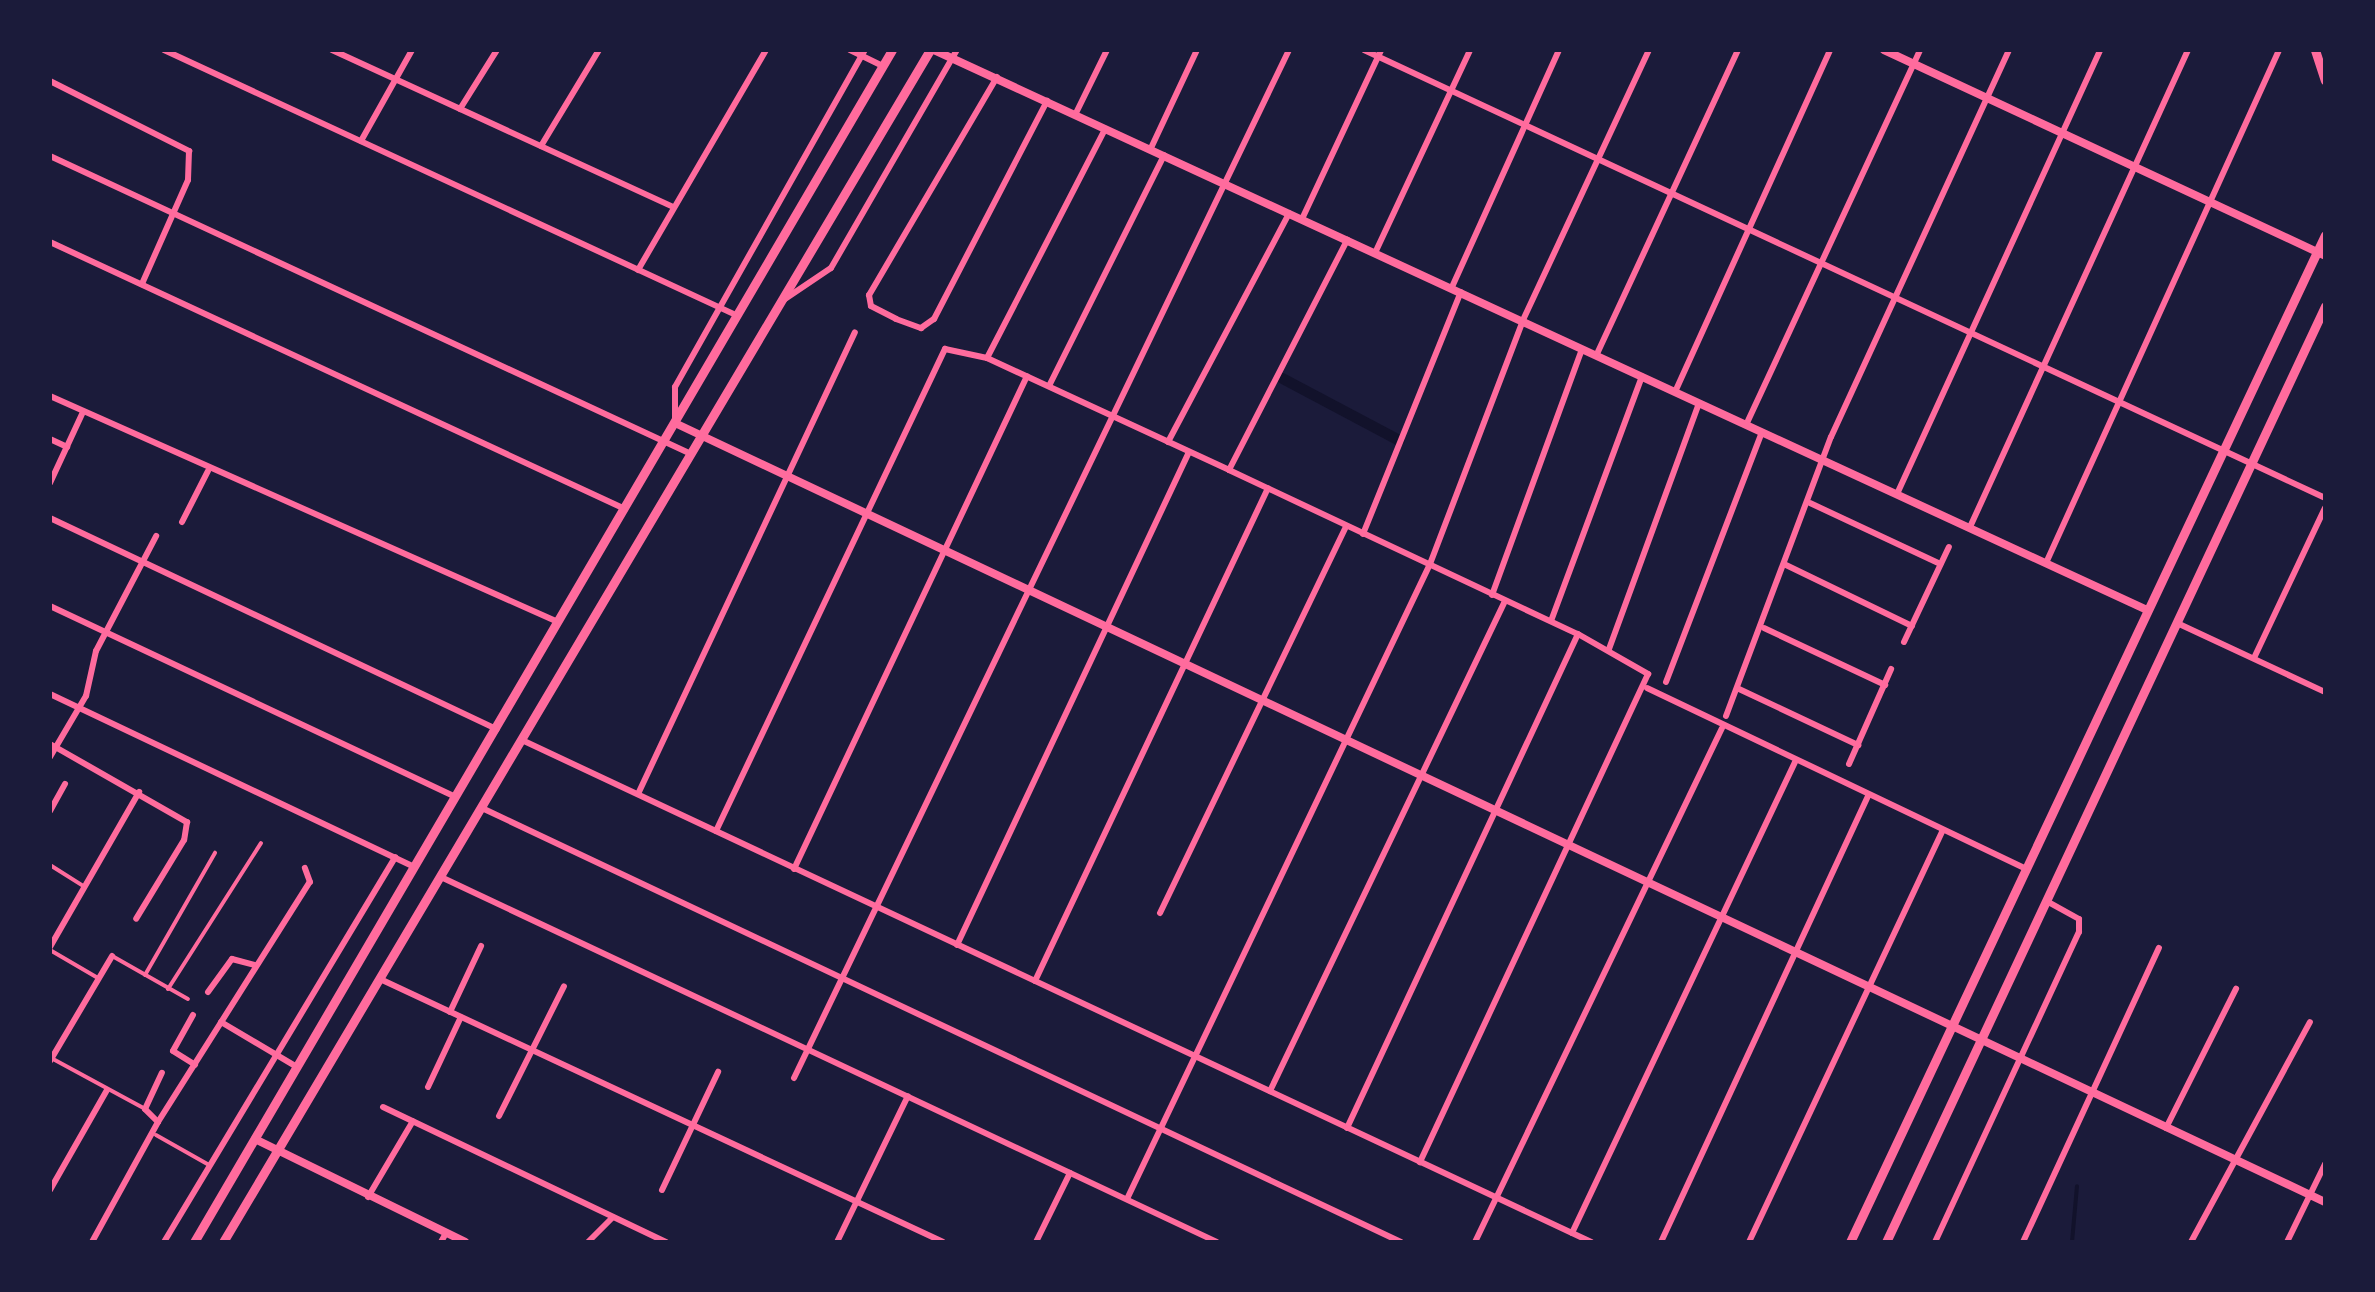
<!DOCTYPE html>
<html>
<head>
<meta charset="utf-8">
<style>
	body { margin:0 }
	#map { position:relative; width:2375px; height:1292px; overflow:hidden; background:#1b1b3a; font-family:Ubuntu,sans-serif }
	div>[style] { position:absolute }
	.stream>* { height:4px; margin:-2px; padding:0 2px; transform-origin:2px; border-radius:2px; background:#12122b }
	.canal>* { height:11px; margin:-5.5px; padding:0 5.5px; transform-origin:5.5px; border-radius:5.5px; background:#12122b }
	.pedestrian>* { height:4px; margin:-2px; padding:0 2px; transform-origin:2px; border-radius:2px; background:#ff6b9d }
	.minor>* { height:6px; margin:-3px; padding:0 3px; transform-origin:3px; border-radius:3px; background:#ff6b9d }
	.tertiary>* { height:8px; margin:-4px; padding:0 4px; transform-origin:4px; border-radius:4px; background:#ff6b9d }
	.secondary>* { height:9px; margin:-4.5px; padding:0 4.5px; transform-origin:4.5px; border-radius:4.5px; background:#ff6b9d }
	span { translate:-50% -50%; white-space:nowrap; text-align:center; line-height:1.15; -webkit-text-stroke:8px #1b1b3a; paint-order:stroke }
	.frame { position:absolute; inset:0; border:52px solid #1b1b3a; pointer-events:none }
</style>
</head>
<body>
<div id="map">
	<div class="stream">
		<i style="left:2072px;top:1242px;width:56px;rotate:-84.9deg"></i>
	</div>
	<div class="canal">
		<i style="left:1282px;top:378px;width:132px;rotate:27.9deg"></i>
	</div>
	<div class="pedestrian">
		<i style="left:50px;top:865px;width:41px;rotate:32.2deg"></i>
		<i style="left:50px;top:950px;width:56px;rotate:30.3deg"></i>
		<i style="left:114px;top:957px;width:85px;rotate:29.6deg"></i>
		<i style="left:145px;top:975px;width:141px;rotate:-60.2deg"></i>
		<i style="left:168px;top:989px;width:173px;rotate:-57.5deg"></i>
		<i style="left:53px;top:1059px;width:105px;rotate:28.5deg"></i>
		<i style="left:156px;top:1135px;width:61px;rotate:29.5deg"></i>
	</div>
	<div class="minor">
		<i style="left:164px;top:50px;width:630px;rotate:24.86deg"></i>
		<i style="left:332px;top:50px;width:376px;rotate:24.7deg"></i>
		<i style="left:850px;top:50px;width:37px;rotate:26deg"></i>
		<i style="left:1364px;top:50px;width:1060px;rotate:24.99deg"></i>
		<i style="left:997px;top:77px;width:253px;rotate:120.4deg"></i>
		<i style="left:869px;top:295px;width:11px;rotate:80deg"></i>
		<i style="left:871px;top:306px;width:28px;rotate:27deg"></i>
		<i style="left:896px;top:319px;width:27px;rotate:20deg"></i>
		<i style="left:921px;top:328px;width:16px;rotate:-35deg"></i>
		<i style="left:934px;top:319px;width:246px;rotate:-62.6deg"></i>
		<i style="left:50px;top:81px;width:156px;rotate:26.7deg"></i>
		<i style="left:189px;top:151px;width:29px;rotate:92deg"></i>
		<i style="left:188px;top:180px;width:114px;rotate:113.9deg"></i>
		<i style="left:460px;top:109px;width:70px;rotate:-57.9deg"></i>
		<i style="left:1076px;top:113px;width:70px;rotate:-63.8deg"></i>
		<i style="left:361px;top:141px;width:104px;rotate:-60.7deg"></i>
		<i style="left:541px;top:146px;width:112px;rotate:-58.9deg"></i>
		<i style="left:1151px;top:148px;width:108px;rotate:-64.9deg"></i>
		<i style="left:50px;top:156px;width:707px;rotate:24.93deg"></i>
		<i style="left:1302px;top:219px;width:187px;rotate:-64.9deg"></i>
		<i style="left:50px;top:242px;width:634px;rotate:24.91deg"></i>
		<i style="left:1375px;top:253px;width:224px;rotate:-64.9deg"></i>
		<i style="left:638px;top:270px;width:255px;rotate:-59.8deg"></i>
		<i style="left:1452px;top:287px;width:260px;rotate:-65.7deg"></i>
		<i style="left:782px;top:301px;width:59px;rotate:-34deg"></i>
		<i style="left:831px;top:268px;width:252px;rotate:-60deg"></i>
		<i style="left:1596px;top:356px;width:337px;rotate:-65.1deg"></i>
		<i style="left:987px;top:358px;width:258px;rotate:-62.7deg"></i>
		<i style="left:1049px;top:386px;width:258px;rotate:-63.5deg"></i>
		<i style="left:1675px;top:392px;width:375px;rotate:-65.6deg"></i>
		<i style="left:50px;top:396px;width:556px;rotate:23.98deg"></i>
		<i style="left:675px;top:418px;width:31px;rotate:-90deg"></i>
		<i style="left:675px;top:387px;width:387px;rotate:-60.6deg"></i>
		<i style="left:1746px;top:425px;width:413px;rotate:-65.1deg"></i>
		<i style="left:50px;top:439px;width:19px;rotate:25deg"></i>
		<i style="left:1168px;top:442px;width:259px;rotate:-62.1deg"></i>
		<i style="left:1229px;top:470px;width:259px;rotate:-62.8deg"></i>
		<i style="left:50px;top:483px;width:78px;rotate:-65.1deg"></i>
		<i style="left:1897px;top:494px;width:488px;rotate:-65.4deg"></i>
		<i style="left:1810px;top:503px;width:144px;rotate:25.1deg"></i>
		<i style="left:50px;top:518px;width:494px;rotate:25.3deg"></i>
		<i style="left:182px;top:522px;width:57px;rotate:-63deg"></i>
		<i style="left:1970px;top:527px;width:524px;rotate:-65.44deg"></i>
		<i style="left:1363px;top:534px;width:261px;rotate:-68deg"></i>
		<i style="left:2046px;top:563px;width:563px;rotate:-65.57deg"></i>
		<i style="left:1786px;top:565px;width:140px;rotate:25.8deg"></i>
		<i style="left:1492px;top:595px;width:262px;rotate:-69.9deg"></i>
		<i style="left:50px;top:606px;width:449px;rotate:25.2deg"></i>
		<i style="left:1551px;top:621px;width:261px;rotate:-69.6deg"></i>
		<i style="left:2177px;top:623px;width:163px;rotate:25deg"></i>
		<i style="left:1764px;top:628px;width:134px;rotate:25.2deg"></i>
		<i style="left:1904px;top:642px;width:105px;rotate:-64.7deg"></i>
		<i style="left:1609px;top:649px;width:262px;rotate:-69.9deg"></i>
		<i style="left:2254px;top:658px;width:166px;rotate:-64.7deg"></i>
		<i style="left:1666px;top:682px;width:268px;rotate:-69deg"></i>
		<i style="left:1647px;top:688px;width:418px;rotate:25.5deg"></i>
		<i style="left:1739px;top:689px;width:132px;rotate:25.2deg"></i>
		<i style="left:50px;top:694px;width:404px;rotate:25.4deg"></i>
		<i style="left:1726px;top:716px;width:298px;rotate:-69.4deg"></i>
		<i style="left:1831px;top:437px;width:426px;rotate:-65.3deg"></i>
		<i style="left:524px;top:741px;width:1179px;rotate:25.15deg"></i>
		<i style="left:50px;top:744px;width:158px;rotate:29.7deg"></i>
		<i style="left:187px;top:822px;width:18px;rotate:99deg"></i>
		<i style="left:184px;top:840px;width:92px;rotate:121.3deg"></i>
		<i style="left:50px;top:757px;width:71px;rotate:-59.5deg"></i>
		<i style="left:86px;top:696px;width:46px;rotate:-77.5deg"></i>
		<i style="left:96px;top:651px;width:130px;rotate:-62.4deg"></i>
		<i style="left:1849px;top:764px;width:104px;rotate:-66.1deg"></i>
		<i style="left:638px;top:794px;width:510px;rotate:-64.84deg"></i>
		<i style="left:484px;top:809px;width:1014px;rotate:25.28deg"></i>
		<i style="left:50px;top:811px;width:31px;rotate:-61deg"></i>
		<i style="left:716px;top:831px;width:534px;rotate:-64.59deg"></i>
		<i style="left:945px;top:349px;width:43px;rotate:12.1deg"></i>
		<i style="left:987px;top:358px;width:267px;rotate:24.8deg"></i>
		<i style="left:1229px;top:470px;width:386px;rotate:25.2deg"></i>
		<i style="left:1578px;top:634px;width:81px;rotate:29.7deg"></i>
		<i style="left:1648px;top:674px;width:539px;rotate:115.04deg"></i>
		<i style="left:794px;top:869px;width:545px;rotate:-64.7deg"></i>
		<i style="left:443px;top:878px;width:855px;rotate:25.19deg"></i>
		<i style="left:1160px;top:913px;width:429px;rotate:-64.3deg"></i>
		<i style="left:957px;top:945px;width:545px;rotate:-64.8deg"></i>
		<i style="left:50px;top:947px;width:179px;rotate:-60.1deg"></i>
		<i style="left:380px;top:979px;width:621px;rotate:25.04deg"></i>
		<i style="left:1035px;top:981px;width:545px;rotate:-64.7deg"></i>
		<i style="left:208px;top:992px;width:41px;rotate:-54deg"></i>
		<i style="left:232px;top:959px;width:24px;rotate:15deg"></i>
		<i style="left:450px;top:1012px;width:73px;rotate:-64.8deg"></i>
		<i style="left:193px;top:1015px;width:41px;rotate:119.1deg"></i>
		<i style="left:173px;top:1051px;width:26px;rotate:32deg"></i>
		<i style="left:221px;top:1022px;width:88px;rotate:30.6deg"></i>
		<i style="left:50px;top:1061px;width:122px;rotate:-59.4deg"></i>
		<i style="left:794px;top:1078px;width:1141px;rotate:-64.29deg"></i>
		<i style="left:428px;top:1087px;width:77px;rotate:-64.8deg"></i>
		<i style="left:1270px;top:1091px;width:543px;rotate:-64.38deg"></i>
		<i style="left:383px;top:1107px;width:314px;rotate:25.5deg"></i>
		<i style="left:499px;top:1116px;width:145px;rotate:-63.4deg"></i>
		<i style="left:158px;top:1122px;width:18px;rotate:-135deg"></i>
		<i style="left:145px;top:1109px;width:40px;rotate:-65deg"></i>
		<i style="left:1347px;top:1128px;width:545px;rotate:-64.94deg"></i>
		<i style="left:2166px;top:1128px;width:156px;rotate:-63.3deg"></i>
		<i style="left:50px;top:1190px;width:115px;rotate:-60.3deg"></i>
		<i style="left:662px;top:1190px;width:131px;rotate:-64.6deg"></i>
		<i style="left:368px;top:1197px;width:88px;rotate:-59.4deg"></i>
		<i style="left:1127px;top:1199px;width:704px;rotate:-64.49deg"></i>
		<i style="left:1430px;top:564px;width:261px;rotate:-69.1deg"></i>
		<i style="left:1523px;top:320px;width:298px;rotate:-65deg"></i>
		<i style="left:1572px;top:1233px;width:521px;rotate:-64.66deg"></i>
		<i style="left:92px;top:1242px;width:137px;rotate:-61.2deg"></i>
		<i style="left:158px;top:1122px;width:284px;rotate:-57.7deg"></i>
		<i style="left:310px;top:882px;width:15px;rotate:-110deg"></i>
		<i style="left:164px;top:1242px;width:449px;rotate:-59deg"></i>
		<i style="left:441px;top:1242px;width:10px;rotate:-61deg"></i>
		<i style="left:588px;top:1242px;width:35px;rotate:-45deg"></i>
		<i style="left:837px;top:1242px;width:162px;rotate:-64.1deg"></i>
		<i style="left:1036px;top:1242px;width:77px;rotate:-63.8deg"></i>
		<i style="left:1475px;top:1242px;width:570px;rotate:-64.33deg"></i>
		<i style="left:1661px;top:1242px;width:492px;rotate:-65.1deg"></i>
		<i style="left:1749px;top:1242px;width:454px;rotate:-64.8deg"></i>
		<i style="left:1935px;top:1242px;width:342px;rotate:-65.1deg"></i>
		<i style="left:2079px;top:932px;width:13px;rotate:-90deg"></i>
		<i style="left:2079px;top:919px;width:37px;rotate:-151deg"></i>
		<i style="left:2023px;top:1242px;width:324px;rotate:-65.2deg"></i>
		<i style="left:2191px;top:1242px;width:250px;rotate:-61.6deg"></i>
		<i style="left:2287px;top:1242px;width:87px;rotate:-64deg"></i>
	</div>
	<div class="tertiary">
		<i style="left:934px;top:50px;width:1334px;rotate:24.78deg"></i>
		<i style="left:1884px;top:50px;width:487px;rotate:25deg"></i>
		<i style="left:677px;top:424px;width:1822px;rotate:25.27deg"></i>
		<i style="left:255px;top:1139px;width:234px;rotate:26.1deg"></i>
	</div>
	<div class="secondary">
		<i style="left:2315px;top:50px;width:32px;rotate:72deg"></i>
		<i style="left:194px;top:1242px;width:1381px;rotate:-59.65deg"></i>
		<i style="left:223px;top:1242px;width:1386px;rotate:-59.33deg"></i>
		<i style="left:1850px;top:1242px;width:1113px;rotate:-64.75deg"></i>
		<i style="left:1886px;top:1242px;width:1034px;rotate:-64.87deg"></i>
	</div>
	<div class="frame"></div>
</div>
</body>
</html>
